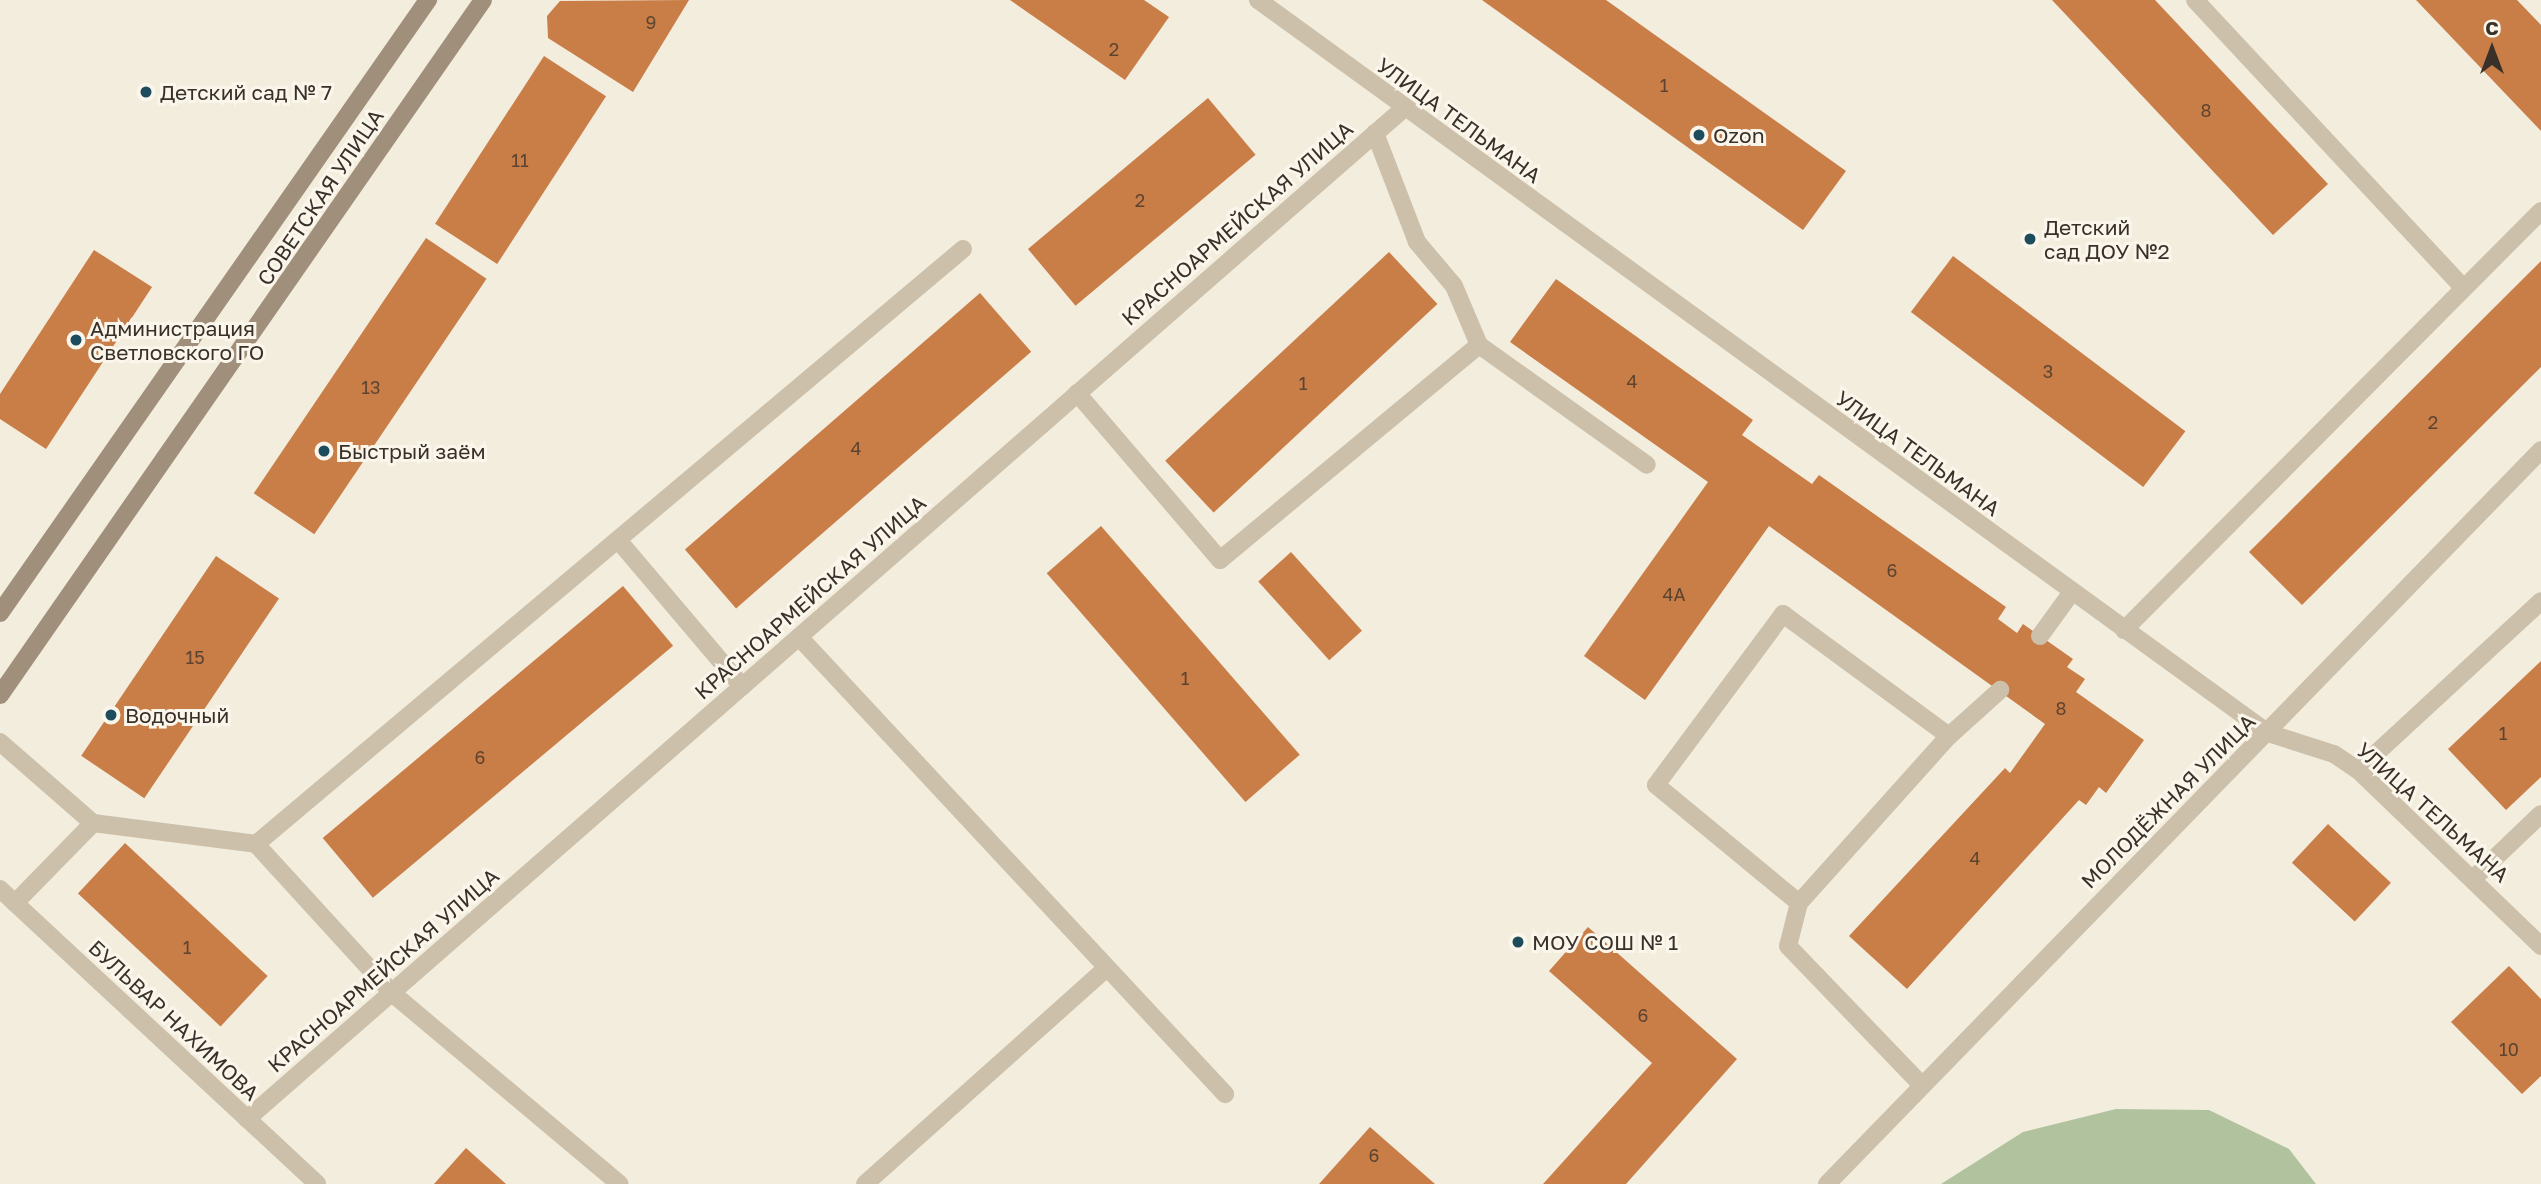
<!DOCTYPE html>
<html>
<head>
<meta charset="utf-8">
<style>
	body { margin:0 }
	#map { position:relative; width:2541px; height:1184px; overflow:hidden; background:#f3edde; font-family:"Golos Text",sans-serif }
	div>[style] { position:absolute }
	.green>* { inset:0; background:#b0c39e }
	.building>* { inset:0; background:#c97d47; transform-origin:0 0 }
	.service>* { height:18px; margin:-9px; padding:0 9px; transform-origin:9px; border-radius:9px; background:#ccc0aa }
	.minor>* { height:18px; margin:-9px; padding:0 9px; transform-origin:9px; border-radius:9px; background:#ccc0aa }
	.tertiary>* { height:18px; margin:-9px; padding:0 9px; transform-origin:9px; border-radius:9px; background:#ccc0aa }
	.secondary>* { height:18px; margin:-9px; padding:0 9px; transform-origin:9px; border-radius:9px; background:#a08f7b }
	.dots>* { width:19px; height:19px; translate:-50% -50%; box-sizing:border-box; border:4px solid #fbf6eb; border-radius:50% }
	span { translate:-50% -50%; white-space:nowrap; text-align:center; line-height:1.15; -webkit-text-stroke:6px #fbf6eb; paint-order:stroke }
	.number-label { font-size:18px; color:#5d4430 }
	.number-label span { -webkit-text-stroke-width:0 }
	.poi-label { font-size:21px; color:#393129 }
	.left { translate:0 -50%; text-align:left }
	.street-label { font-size:21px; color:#393129 }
	.north { position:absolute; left:2457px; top:14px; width:70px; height:70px; -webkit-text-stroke:5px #fbf6eb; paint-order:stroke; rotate:0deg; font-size:19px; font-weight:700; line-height:28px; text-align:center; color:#393129 }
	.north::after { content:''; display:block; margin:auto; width:24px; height:32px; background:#393129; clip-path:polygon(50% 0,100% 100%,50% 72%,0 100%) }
</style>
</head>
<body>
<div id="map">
	<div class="green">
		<i style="clip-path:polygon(2116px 1109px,2209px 1110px,2289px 1149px,2316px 1184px,1941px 1184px,2023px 1132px)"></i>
	</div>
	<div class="building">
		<i style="clip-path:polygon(689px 0,633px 92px,548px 38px,547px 16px,560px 1px)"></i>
		<i style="clip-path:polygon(1010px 0,1144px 0,1169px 17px,1125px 80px)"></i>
		<i style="clip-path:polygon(1482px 0,1606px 0,1846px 171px,1803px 230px)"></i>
		<i style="clip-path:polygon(2052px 0,2155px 0,2328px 184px,2273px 235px)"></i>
		<i style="clip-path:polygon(2416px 0,2517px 0,2541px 25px,2541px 131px)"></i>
		<i style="left:544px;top:56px;width:74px;height:200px;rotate:33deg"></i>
		<i style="left:1208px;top:98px;width:74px;height:235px;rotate:50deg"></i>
		<i style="left:426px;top:238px;width:73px;height:308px;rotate:34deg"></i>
		<i style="clip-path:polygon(94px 250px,152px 287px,46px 449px,0 419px,0 394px)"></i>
		<i style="left:1389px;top:252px;width:71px;height:306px;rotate:47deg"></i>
		<i style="left:1953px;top:256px;width:291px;height:70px;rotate:37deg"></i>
		<i style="clip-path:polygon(2541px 261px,2541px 367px,2302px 605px,2249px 552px)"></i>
		<i style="clip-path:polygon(1556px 279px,1753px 420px,1742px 435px,1812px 484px,1819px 475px,2006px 607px,1998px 619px,2017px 633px,2023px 624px,2073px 659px,2067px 667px,2085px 679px,2076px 692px,2144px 740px,2106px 793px,2099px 787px,2086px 805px,2079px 800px,1907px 989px,1849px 936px,2005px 768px,2010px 773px,2045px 724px,1769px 526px,1645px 700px,1584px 656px,1708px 482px,1510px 342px)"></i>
		<i style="left:980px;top:293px;width:78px;height:391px;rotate:49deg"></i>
		<i style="left:1101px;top:526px;width:303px;height:72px;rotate:49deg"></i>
		<i style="left:1291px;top:552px;width:106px;height:44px;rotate:48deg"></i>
		<i style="left:216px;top:556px;width:76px;height:241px;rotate:34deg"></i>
		<i style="left:623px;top:586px;width:78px;height:392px;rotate:50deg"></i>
		<i style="clip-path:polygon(2541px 661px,2541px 777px,2506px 810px,2448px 749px)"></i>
		<i style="left:2328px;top:824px;width:86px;height:53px;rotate:43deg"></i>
		<i style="left:125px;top:843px;width:195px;height:69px;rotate:43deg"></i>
		<i style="clip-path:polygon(1588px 927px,1737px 1059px,1626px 1184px,1543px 1184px,1652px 1063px,1549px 971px)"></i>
		<i style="clip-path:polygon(2509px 966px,2541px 999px,2541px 1076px,2522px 1094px,2451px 1022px)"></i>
		<i style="clip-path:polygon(1370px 1127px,1435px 1184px,1319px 1184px)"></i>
		<i style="clip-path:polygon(466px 1148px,506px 1184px,434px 1184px)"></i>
	</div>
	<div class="service">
		<i style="left:2195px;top:0;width:394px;rotate:47deg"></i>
		<i style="left:1375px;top:133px;width:117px;rotate:68.9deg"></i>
		<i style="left:1417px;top:242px;width:57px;rotate:49.9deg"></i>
		<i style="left:1454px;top:286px;width:64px;rotate:67deg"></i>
		<i style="left:1479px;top:345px;width:206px;rotate:35.5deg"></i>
		<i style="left:1077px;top:393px;width:220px;rotate:49.4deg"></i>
		<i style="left:1220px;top:560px;width:337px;rotate:-39.7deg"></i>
		<i style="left:618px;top:540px;width:192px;rotate:49.7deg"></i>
		<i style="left:2124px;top:630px;width:591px;rotate:-45.14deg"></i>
		<i style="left:2040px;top:636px;width:54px;rotate:-54deg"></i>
		<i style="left:799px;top:637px;width:625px;rotate:47.01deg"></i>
		<i style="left:1949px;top:736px;width:69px;rotate:-42deg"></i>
		<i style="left:0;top:742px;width:123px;rotate:41.1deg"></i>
		<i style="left:2358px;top:770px;width:249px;rotate:-42.7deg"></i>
		<i style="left:256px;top:844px;width:924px;rotate:-40.08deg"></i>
		<i style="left:2475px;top:877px;width:91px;rotate:-43.7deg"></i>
		<i style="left:15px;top:903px;width:112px;rotate:-45.7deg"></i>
		<i style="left:93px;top:823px;width:164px;rotate:7.3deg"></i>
		<i style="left:256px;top:844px;width:202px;rotate:47.6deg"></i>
		<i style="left:392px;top:993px;width:297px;rotate:40deg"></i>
		<i style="left:1799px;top:903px;width:224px;rotate:-48.1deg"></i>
		<i style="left:1949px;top:736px;width:206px;rotate:-143.7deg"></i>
		<i style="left:1783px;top:614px;width:213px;rotate:126.6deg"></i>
		<i style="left:1656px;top:785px;width:185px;rotate:39.5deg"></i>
		<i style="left:1799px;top:903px;width:44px;rotate:104.3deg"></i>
		<i style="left:1788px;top:946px;width:190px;rotate:46.1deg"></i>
		<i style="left:865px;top:1184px;width:324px;rotate:-41.8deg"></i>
	</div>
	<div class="minor">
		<i style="left:1258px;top:0;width:1248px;rotate:35.97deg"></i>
		<i style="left:2268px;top:733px;width:69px;rotate:17.7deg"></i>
		<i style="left:2334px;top:754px;width:29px;rotate:34deg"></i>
		<i style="left:2358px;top:770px;width:254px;rotate:43.9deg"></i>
		<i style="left:247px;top:1119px;width:1535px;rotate:-41.14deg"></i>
	</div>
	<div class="tertiary">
		<i style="left:0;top:889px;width:433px;rotate:42.9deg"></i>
		<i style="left:1827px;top:1184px;width:1024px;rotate:-45.79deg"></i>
	</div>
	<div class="secondary">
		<i style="left:0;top:613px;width:748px;rotate:-55.08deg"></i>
		<i style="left:0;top:695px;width:846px;rotate:-55.2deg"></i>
	</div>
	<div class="dots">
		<i style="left:146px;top:92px;background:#1d4d5c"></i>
		<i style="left:1699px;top:135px;background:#1d4d5c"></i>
		<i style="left:2030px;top:239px;background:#1d4d5c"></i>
		<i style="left:76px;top:340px;background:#1d4d5c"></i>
		<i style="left:324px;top:451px;background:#1d4d5c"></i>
		<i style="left:111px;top:715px;background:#1d4d5c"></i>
		<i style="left:1518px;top:942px;background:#1d4d5c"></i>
	</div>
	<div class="number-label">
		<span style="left:651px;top:22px">9</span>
		<span style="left:1114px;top:49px">2</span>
		<span style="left:1664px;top:85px">1</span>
		<span style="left:2206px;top:110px">8</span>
		<span style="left:520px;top:160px">11</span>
		<span style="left:1140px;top:200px">2</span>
		<span style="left:2048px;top:371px">3</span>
		<span style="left:1632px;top:381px">4</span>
		<span style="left:1303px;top:383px">1</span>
		<span style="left:371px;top:387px">13</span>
		<span style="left:2433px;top:422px">2</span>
		<span style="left:856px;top:448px">4</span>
		<span style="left:1892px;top:570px">6</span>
		<span style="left:1674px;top:594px">4А</span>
		<span style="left:195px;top:657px">15</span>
		<span style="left:1185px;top:678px">1</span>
		<span style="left:2061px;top:708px">8</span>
		<span style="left:2503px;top:733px">1</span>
		<span style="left:480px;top:757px">6</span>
		<span style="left:1975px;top:858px">4</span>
		<span style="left:187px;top:947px">1</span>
		<span style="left:1643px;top:1015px">6</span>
		<span style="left:2509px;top:1049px">10</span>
		<span style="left:1374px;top:1155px">6</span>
	</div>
	<div class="poi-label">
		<span class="left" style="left:160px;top:92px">Детский сад № 7</span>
		<span class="left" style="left:1713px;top:135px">Ozon</span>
		<span class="left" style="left:2044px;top:239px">Детский<br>сад ДОУ №2</span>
		<span class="left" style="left:90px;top:340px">Администрация<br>Светловского ГО</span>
		<span class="left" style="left:338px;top:451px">Быстрый заём</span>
		<span class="left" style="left:125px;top:715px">Водочный</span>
		<span class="left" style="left:1532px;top:942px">МОУ СОШ № 1</span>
	</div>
	<div class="street-label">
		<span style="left:1459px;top:120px;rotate:36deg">УЛИЦА ТЕЛЬМАНА</span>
		<span style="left:320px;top:197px;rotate:-56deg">СОВЕТСКАЯ УЛИЦА</span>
		<span style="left:1237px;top:223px;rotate:-41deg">КРАСНОАРМЕЙСКАЯ УЛИЦА</span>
		<span style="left:1918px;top:453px;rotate:36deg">УЛИЦА ТЕЛЬМАНА</span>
		<span style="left:810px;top:597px;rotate:-41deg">КРАСНОАРМЕЙСКАЯ УЛИЦА</span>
		<span style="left:2168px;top:801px;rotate:-45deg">МОЛОДЁЖНАЯ УЛИЦА</span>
		<span style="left:2433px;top:812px;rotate:42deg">УЛИЦА ТЕЛЬМАНА</span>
		<span style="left:383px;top:970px;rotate:-41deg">КРАСНОАРМЕЙСКАЯ УЛИЦА</span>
		<span style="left:174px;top:1020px;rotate:43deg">БУЛЬВАР НАХИМОВА</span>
	</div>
	<div class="north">С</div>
</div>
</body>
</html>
